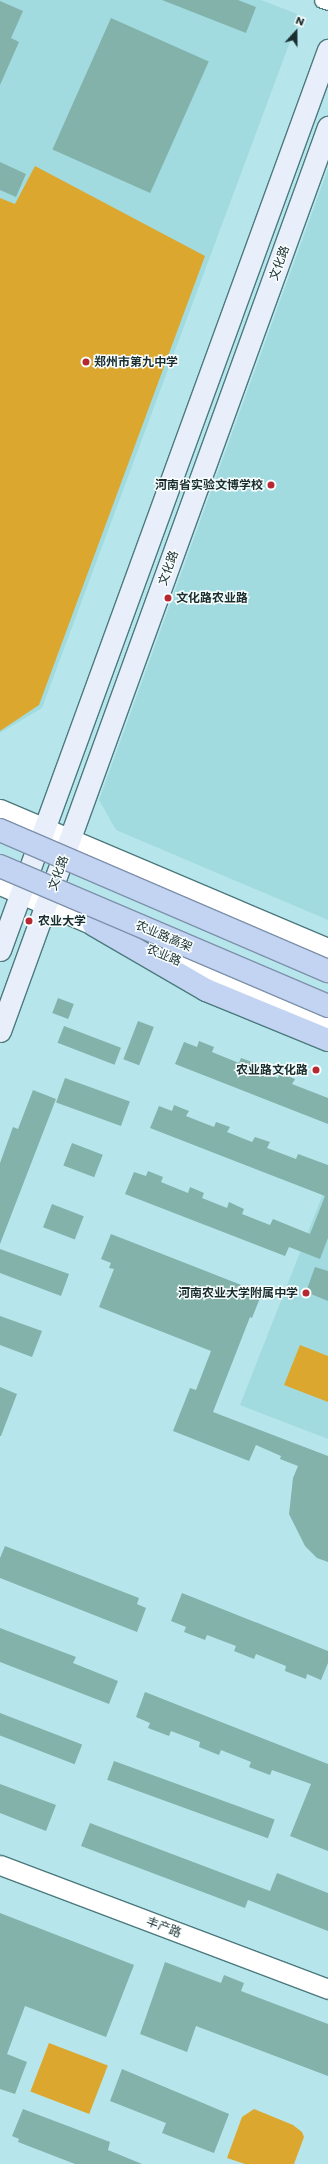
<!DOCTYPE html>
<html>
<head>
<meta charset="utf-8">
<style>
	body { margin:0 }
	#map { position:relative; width:328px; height:2164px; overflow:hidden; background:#b6e6eb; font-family:Poppins,"Noto Sans SC",sans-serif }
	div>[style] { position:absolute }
	.built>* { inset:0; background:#a1dbe0 }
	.green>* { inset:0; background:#dca72e; transform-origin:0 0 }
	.building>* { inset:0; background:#83b2aa; transform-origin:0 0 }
	.roads { filter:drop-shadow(1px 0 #4c7a7e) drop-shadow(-1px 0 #4c7a7e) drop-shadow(0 1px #4c7a7e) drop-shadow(0 -1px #4c7a7e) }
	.minor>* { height:15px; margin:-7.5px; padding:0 7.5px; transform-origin:7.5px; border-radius:7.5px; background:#fff }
	.tertiary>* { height:19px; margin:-9.5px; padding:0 9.5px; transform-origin:9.5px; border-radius:9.5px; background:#fff }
	.secondary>* { height:21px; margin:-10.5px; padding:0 10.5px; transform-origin:10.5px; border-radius:10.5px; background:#e8eefa }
	.trunk>* { height:22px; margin:-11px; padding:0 11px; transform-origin:11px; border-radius:11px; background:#c3d3f2 }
	.bridges { filter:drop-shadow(1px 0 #7e92ab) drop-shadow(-1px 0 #7e92ab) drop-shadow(0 1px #7e92ab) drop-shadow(0 -1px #7e92ab) }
	.trunk-bridge>* { height:22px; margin:-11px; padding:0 11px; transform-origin:11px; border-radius:11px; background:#c3d3f2 }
	.dots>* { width:11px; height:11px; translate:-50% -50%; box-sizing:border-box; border:2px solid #f9fefe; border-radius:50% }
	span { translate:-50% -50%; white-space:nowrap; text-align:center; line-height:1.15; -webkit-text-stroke:3px #f9fefe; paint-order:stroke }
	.street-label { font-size:12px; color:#1a2e2f }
	.poi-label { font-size:12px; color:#1a2e2f; font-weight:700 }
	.left { translate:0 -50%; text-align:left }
	.right { translate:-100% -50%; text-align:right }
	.north { position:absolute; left:276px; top:12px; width:40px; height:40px; -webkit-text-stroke:3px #f9fefe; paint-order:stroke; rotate:21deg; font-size:11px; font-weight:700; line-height:16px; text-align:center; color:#1a2e2f }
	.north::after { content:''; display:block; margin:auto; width:14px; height:18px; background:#1a2e2f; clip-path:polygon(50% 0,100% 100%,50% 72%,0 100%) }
</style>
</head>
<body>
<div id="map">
	<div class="built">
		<i style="clip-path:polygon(0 0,261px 0,300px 15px,42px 708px,0 733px)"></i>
		<i style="clip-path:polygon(328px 169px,328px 920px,116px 830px,99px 800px)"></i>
		<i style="clip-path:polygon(328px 1181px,328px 1439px,240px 1405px)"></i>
	</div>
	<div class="green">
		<i style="clip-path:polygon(35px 166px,205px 256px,39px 705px,0 731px,0 198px,15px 204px)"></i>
		<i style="clip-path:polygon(300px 1345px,328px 1356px,328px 1402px,284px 1385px)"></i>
		<i style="left:49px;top:2043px;width:63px;height:52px;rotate:21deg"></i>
		<i style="clip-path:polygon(254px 2109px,293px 2125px,302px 2132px,304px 2137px,294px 2164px,245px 2164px,227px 2158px,242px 2117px)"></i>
	</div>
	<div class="building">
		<i style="clip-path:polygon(162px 0,238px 0,256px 7px,246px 33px)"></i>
		<i style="clip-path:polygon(0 1px,23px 11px,11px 38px,19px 42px,0 85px)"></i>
		<i style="left:111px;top:18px;width:107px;height:144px;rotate:24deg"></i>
		<i style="clip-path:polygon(0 162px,26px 174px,16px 197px,0 190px)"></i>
		<i style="left:58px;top:998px;width:17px;height:16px;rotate:21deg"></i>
		<i style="left:138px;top:1021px;width:17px;height:41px;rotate:21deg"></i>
		<i style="left:64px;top:1026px;width:61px;height:18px;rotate:21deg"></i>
		<i style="clip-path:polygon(199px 1041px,214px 1047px,212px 1052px,239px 1063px,241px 1058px,255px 1063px,253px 1068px,278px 1078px,280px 1073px,295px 1079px,292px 1084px,328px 1098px,328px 1124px,175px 1064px,184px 1042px,197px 1047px)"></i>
		<i style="left:65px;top:1078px;width:69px;height:26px;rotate:20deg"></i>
		<i style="clip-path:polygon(33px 1090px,56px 1099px,0 1244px,0 1163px,13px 1127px,18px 1129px)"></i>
		<i style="clip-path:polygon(174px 1105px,189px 1111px,186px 1116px,214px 1127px,216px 1122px,230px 1127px,227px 1132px,252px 1142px,255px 1137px,270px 1142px,267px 1148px,296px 1159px,298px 1154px,328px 1165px,328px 1238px,320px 1259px,289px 1247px,285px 1256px,125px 1194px,134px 1172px,146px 1176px,148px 1171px,163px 1177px,161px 1182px,188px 1193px,190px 1187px,204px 1193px,202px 1198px,227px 1208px,229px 1202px,244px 1209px,242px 1214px,270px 1225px,273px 1219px,310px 1234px,325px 1196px,150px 1128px,159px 1106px,172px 1111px)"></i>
		<i style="left:72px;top:1143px;width:33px;height:24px;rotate:21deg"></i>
		<i style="left:52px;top:1204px;width:34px;height:25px;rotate:21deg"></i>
		<i style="clip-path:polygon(111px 1234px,262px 1293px,252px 1318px,250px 1317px,213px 1412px,328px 1456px,328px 1562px,317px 1558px,305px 1546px,289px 1514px,293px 1478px,298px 1466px,280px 1459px,281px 1456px,256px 1445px,249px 1461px,173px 1431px,190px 1388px,196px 1390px,211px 1351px,99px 1307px,114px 1269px,109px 1268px,111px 1263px,101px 1259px)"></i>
		<i style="clip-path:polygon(0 1249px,69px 1274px,61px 1296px,0 1273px)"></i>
		<i style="clip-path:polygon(315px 1267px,328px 1271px,328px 1301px,306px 1292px)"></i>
		<i style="clip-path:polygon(0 1316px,42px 1331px,32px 1357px,0 1345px)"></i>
		<i style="clip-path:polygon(0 1387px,17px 1394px,1px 1436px,0 1436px)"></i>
		<i style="clip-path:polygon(5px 1546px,139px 1598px,137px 1604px,146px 1608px,137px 1632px,0 1578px,0 1558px)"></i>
		<i style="clip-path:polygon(182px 1593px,328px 1651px,328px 1663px,321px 1680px,307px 1674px,306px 1679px,285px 1671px,286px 1666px,256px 1654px,254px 1659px,234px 1651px,236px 1646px,207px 1635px,205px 1640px,184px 1632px,186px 1627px,171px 1621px)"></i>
		<i style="clip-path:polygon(0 1628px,76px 1657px,73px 1663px,118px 1681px,109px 1704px,0 1662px)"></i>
		<i style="clip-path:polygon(145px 1692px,328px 1764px,328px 1851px,290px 1836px,311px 1784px,272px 1770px,270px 1775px,249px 1767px,251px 1762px,221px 1750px,219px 1755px,199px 1747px,200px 1742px,171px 1731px,169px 1736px,148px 1728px,150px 1723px,136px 1717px)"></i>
		<i style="left:0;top:1713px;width:88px;height:21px;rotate:21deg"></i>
		<i style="left:114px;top:1761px;width:171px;height:20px;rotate:20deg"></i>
		<i style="clip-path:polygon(0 1784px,56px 1805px,46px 1831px,0 1813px)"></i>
		<i style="clip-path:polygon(90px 1823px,270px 1891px,277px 1873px,328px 1893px,328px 1931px,248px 1900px,245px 1908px,81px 1846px)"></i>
		<i style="clip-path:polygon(0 1913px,134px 1965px,106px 2037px,25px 2006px,7px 2054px,27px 2062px,15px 2094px,0 2089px)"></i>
		<i style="clip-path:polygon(165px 1962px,221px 1983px,224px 1975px,244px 1983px,241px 1991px,328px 2024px,328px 2076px,196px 2026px,187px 2052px,140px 2034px)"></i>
		<i style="clip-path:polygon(122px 2069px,229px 2114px,214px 2153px,162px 2133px,166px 2123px,110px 2101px)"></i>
		<i style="clip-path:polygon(23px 2109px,110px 2142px,108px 2150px,142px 2164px,75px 2164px,18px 2142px,19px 2139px,12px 2136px)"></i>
	</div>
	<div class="roads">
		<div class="minor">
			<i style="left:322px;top:0;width:6px;rotate:18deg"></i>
		</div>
		<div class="tertiary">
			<i style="left:0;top:809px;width:356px;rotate:23deg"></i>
			<i style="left:0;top:885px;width:116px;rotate:23.3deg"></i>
			<i style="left:157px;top:952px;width:186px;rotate:23.4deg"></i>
			<i style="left:0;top:1865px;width:351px;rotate:20.7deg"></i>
		</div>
		<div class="secondary">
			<i style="left:0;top:950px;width:958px;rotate:-69.98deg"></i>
			<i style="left:0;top:1031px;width:962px;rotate:-70.06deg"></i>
		</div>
		<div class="trunk">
			<i style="left:94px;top:925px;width:129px;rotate:30.1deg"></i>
			<i style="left:206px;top:990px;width:132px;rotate:22.3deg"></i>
		</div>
	</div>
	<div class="bridges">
		<div class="trunk-bridge">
			<i style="left:0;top:830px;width:357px;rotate:23.3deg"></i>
			<i style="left:0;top:866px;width:357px;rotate:23.1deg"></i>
		</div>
	</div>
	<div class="dots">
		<i style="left:86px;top:362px;background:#b82831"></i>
		<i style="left:271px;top:485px;background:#b82831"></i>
		<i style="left:168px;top:598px;background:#b82831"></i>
		<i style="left:29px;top:921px;background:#b82831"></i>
		<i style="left:316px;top:1070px;background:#b82831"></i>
		<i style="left:306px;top:1293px;background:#b82831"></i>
	</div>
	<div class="street-label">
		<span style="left:279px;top:263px;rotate:-70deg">文化路</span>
		<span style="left:168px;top:568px;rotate:-70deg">文化路</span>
		<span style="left:58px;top:873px;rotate:-70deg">文化路</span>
		<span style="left:164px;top:936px;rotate:23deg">农业路高架</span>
		<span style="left:164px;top:955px;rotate:23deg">农业路</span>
		<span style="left:164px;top:1927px;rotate:21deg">丰产路</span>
	</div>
	<div class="poi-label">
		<span class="left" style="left:94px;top:362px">郑州市第九中学</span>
		<span class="right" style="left:263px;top:485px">河南省实验文博学校</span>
		<span class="left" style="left:176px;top:598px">文化路农业路</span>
		<span class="left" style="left:38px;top:921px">农业大学</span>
		<span class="right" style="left:308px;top:1070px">农业路文化路</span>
		<span class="right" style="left:298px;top:1293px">河南农业大学附属中学</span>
	</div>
	<div class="north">N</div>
</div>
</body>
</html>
